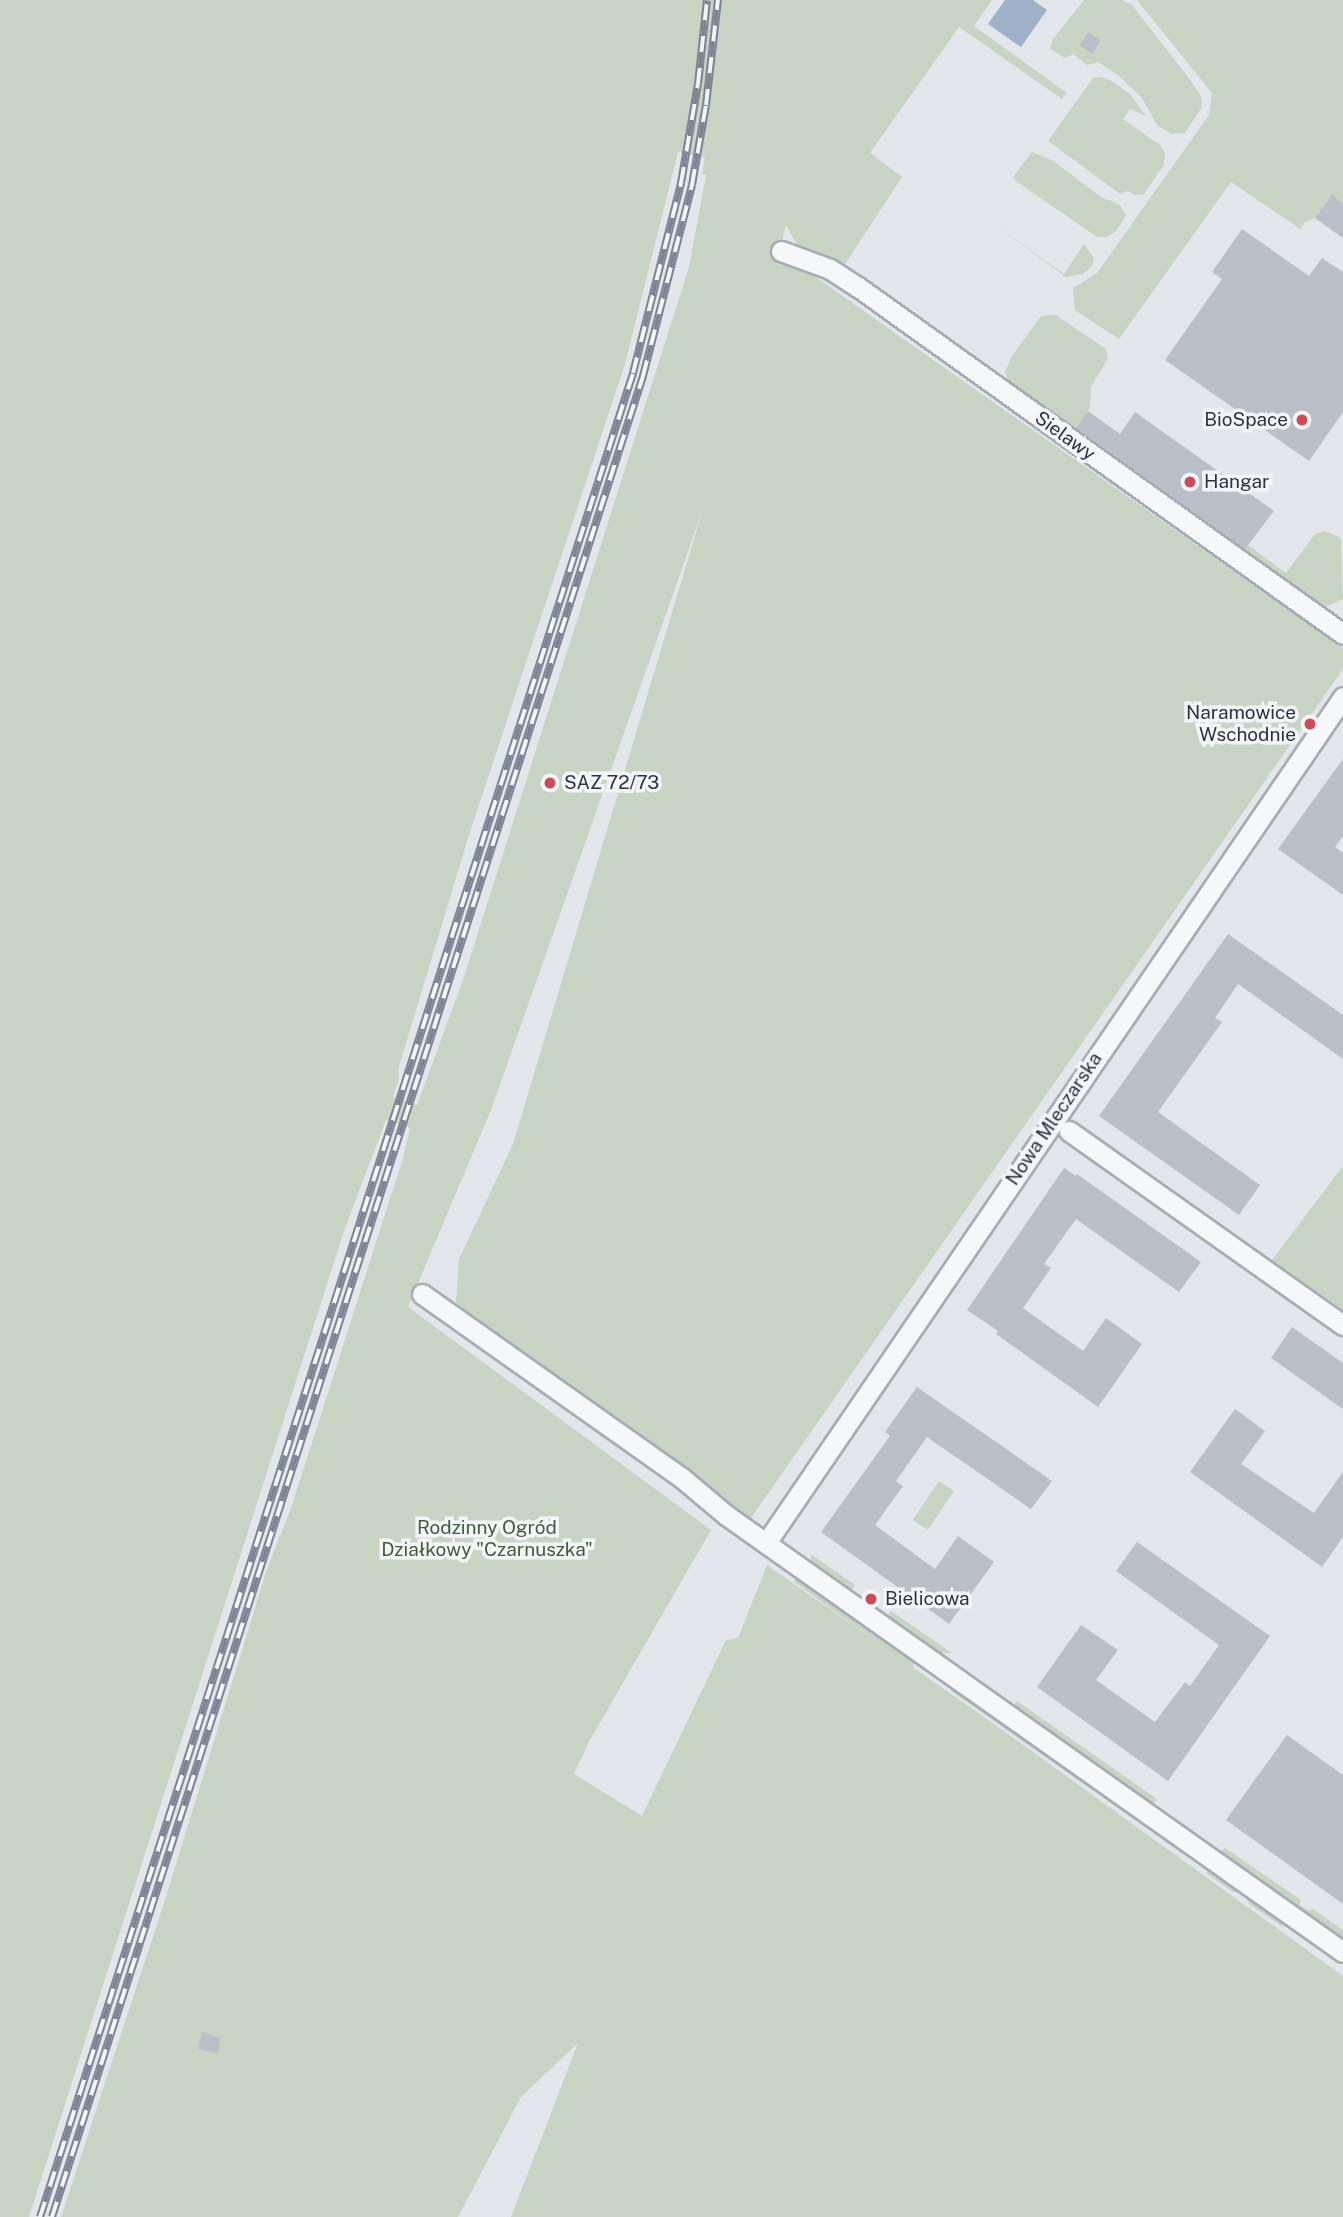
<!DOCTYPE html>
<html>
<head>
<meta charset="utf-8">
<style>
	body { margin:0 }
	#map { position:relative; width:1343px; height:2217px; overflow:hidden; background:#e3e6eb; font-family:"Public Sans",sans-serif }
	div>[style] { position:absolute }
	.green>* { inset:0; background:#c8d5c5; transform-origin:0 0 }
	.water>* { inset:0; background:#a0b2ca }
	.building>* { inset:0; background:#bbbfc8; transform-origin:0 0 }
	.roads { filter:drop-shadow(2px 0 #a8adb5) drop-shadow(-2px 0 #a8adb5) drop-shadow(0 2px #a8adb5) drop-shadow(0 -2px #a8adb5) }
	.street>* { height:19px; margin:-9.5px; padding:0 9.5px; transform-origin:9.5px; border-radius:9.5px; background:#f6f7f9 }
	.rail>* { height:8px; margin-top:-4px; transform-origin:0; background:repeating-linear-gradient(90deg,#f3f5f8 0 16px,#7d8594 0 32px); box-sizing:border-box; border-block:2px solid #7d8594 }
	.dots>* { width:19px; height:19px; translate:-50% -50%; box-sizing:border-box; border:4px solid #f3f5f8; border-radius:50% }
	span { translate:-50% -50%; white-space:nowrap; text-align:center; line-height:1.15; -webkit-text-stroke:7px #f3f5f8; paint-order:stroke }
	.poi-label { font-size:19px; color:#2b3343 }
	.right { translate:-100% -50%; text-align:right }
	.left { translate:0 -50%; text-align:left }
	.street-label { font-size:19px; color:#2b3343 }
	.park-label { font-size:19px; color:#3e5e39 }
</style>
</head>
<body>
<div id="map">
	<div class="green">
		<i style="clip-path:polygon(evenodd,0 0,992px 0,974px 26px,1067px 93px,1062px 99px,959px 27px,870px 153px,902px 177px,844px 266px,797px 245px,786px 225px,780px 252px,1343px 648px,1343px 669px,751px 1518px,455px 1318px,459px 1259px,513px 1144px,703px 509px,491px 1110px,408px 1307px,711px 1530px,590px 1740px,574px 1774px,642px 1816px,726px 1640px,738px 1638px,767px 1565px,1001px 1729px,1343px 1976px,1343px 2217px,511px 2217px,578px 2043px,521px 2097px,458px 2217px,61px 2217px,165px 1900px,266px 1572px,292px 1505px,403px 1158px,410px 1128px,386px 1120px,344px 1231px,29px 2217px,0 2217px,0 0,678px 152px,705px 158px,702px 174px,706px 175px,689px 267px,463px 980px,417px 1105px,393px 1097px,399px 1079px,398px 1070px,469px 835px,625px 364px,678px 152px)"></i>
		<i style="clip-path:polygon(1084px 0,1122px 0,1132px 5px,1188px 77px,1201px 96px,1202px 107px,1185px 133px,1171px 134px,1157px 125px,1142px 98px,1119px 76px,1098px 62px,1087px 65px,1073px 54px,1065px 58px,1050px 49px,1053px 39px)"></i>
		<i style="clip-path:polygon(1137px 0,1343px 0,1343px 204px,1331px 196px,1315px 218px,1305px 222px,1300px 229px,1231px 182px,1119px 339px,1075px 310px,1073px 288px,1097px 273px,1209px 115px,1212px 93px)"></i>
		<i style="clip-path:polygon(1100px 77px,1110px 80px,1130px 94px,1146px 116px,1130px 109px,1123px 119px,1160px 145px,1165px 153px,1164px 165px,1144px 194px,1135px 195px,1128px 191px,1120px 194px,1048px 141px,1093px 78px)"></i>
		<i style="clip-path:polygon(1032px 152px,1052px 160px,1101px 197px,1120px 205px,1126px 216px,1116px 231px,1107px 237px,1097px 237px,1016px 181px,1013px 177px)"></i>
		<i style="clip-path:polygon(987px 219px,1064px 274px,1084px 244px,1094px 258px,1092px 266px,1083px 274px,1066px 277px)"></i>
		<i style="clip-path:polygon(1056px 315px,1106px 349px,1108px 358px,1091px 387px,1090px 408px,1075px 430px,1245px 549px,1248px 545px,1286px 573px,1315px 534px,1325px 531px,1341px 538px,1343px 599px,1320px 609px,1009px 384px,1005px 372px,1012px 356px,1041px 316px)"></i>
		<i style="clip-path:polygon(1343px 1166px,1343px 1310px,1272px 1260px)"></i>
		<i style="left:939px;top:1481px;width:18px;height:47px;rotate:34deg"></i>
		<i style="clip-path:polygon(811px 1554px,855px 1585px,850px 1592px,811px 1564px)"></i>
		<i style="left:798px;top:1576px;width:146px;height:7px;rotate:36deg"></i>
		<i style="clip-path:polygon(891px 1611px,952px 1653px,936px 1653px,886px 1618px)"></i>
		<i style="left:954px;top:1687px;width:225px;height:5px;rotate:35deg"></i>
		<i style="left:1017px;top:1701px;width:171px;height:10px;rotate:35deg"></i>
		<i style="clip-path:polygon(1225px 1848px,1301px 1900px,1300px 1905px,1309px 1911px,1313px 1909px,1343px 1930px,1343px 1942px,1217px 1853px)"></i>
		<i style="clip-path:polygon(1206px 1866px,1279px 1918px,1283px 1927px,1249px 1904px,1247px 1898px,1239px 1892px,1233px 1892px,1207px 1874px)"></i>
	</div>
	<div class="water">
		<i style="clip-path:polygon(1005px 0,1033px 0,1047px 10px,1021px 47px,988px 24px)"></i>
	</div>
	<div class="building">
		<i style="left:1088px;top:32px;width:15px;height:16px;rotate:32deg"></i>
		<i style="clip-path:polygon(1332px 195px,1343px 204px,1343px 238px,1315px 218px)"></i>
		<i style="clip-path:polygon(1242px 229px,1309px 276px,1322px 258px,1343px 272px,1343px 412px,1309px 461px,1165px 360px,1222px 279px,1212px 272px)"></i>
		<i style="clip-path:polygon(1088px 411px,1120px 434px,1135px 412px,1274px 511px,1245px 549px,1076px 428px)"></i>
		<i style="clip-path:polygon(1343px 759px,1343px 836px,1335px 847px,1343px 853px,1343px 895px,1278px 849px)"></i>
		<i style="clip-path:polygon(1228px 934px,1343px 1015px,1343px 1059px,1238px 984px,1215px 1018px,1222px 1022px,1158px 1112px,1260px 1185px,1239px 1215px,1099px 1116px)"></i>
		<i style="clip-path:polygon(1064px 1168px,1076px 1176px,1077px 1174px,1201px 1262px,1179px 1292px,1076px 1219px,1044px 1264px,1051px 1268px,1023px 1308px,1083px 1351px,1106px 1318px,1142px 1344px,1098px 1407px,996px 1334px,998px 1331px,967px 1310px)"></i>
		<i style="clip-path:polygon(1292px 1327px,1343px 1363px,1343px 1409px,1271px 1358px)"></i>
		<i style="clip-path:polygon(917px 1387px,1052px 1481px,1031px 1509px,927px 1437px,896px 1481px,903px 1486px,875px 1525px,935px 1569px,958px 1536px,994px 1562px,949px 1624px,821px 1532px,890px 1436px,885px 1432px)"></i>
		<i style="clip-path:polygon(1235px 1409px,1265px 1431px,1241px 1464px,1314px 1513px,1343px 1472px,1343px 1537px,1322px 1567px,1190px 1472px)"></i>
		<i style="clip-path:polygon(1137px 1542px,1270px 1636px,1168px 1781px,1037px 1687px,1081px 1625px,1118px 1650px,1096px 1680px,1155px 1722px,1185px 1682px,1190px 1686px,1219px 1645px,1116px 1571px)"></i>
		<i style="clip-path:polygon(1287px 1735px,1343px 1775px,1343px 1904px,1226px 1820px)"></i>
		<i style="clip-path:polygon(202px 2032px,221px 2038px,218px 2053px,198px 2049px)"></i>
	</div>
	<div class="roads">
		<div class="street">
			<i style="left:781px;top:251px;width:52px;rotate:20.2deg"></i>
			<i style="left:830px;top:269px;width:33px;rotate:33deg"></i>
			<i style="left:858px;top:287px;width:596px;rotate:35.58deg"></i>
			<i style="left:1069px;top:1131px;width:336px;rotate:35.3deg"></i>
			<i style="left:422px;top:1294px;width:319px;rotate:35.3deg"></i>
			<i style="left:682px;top:1478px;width:57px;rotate:40.1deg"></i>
			<i style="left:726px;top:1515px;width:756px;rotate:35.31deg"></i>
			<i style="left:766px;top:1543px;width:1024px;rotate:-55.7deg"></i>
		</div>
	</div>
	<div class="rail">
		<i style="left:40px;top:2217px;width:1937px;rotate:-72.17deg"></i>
		<i style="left:633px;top:373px;width:196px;rotate:-75.8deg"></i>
		<i style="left:681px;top:183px;width:100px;rotate:-80.3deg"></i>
		<i style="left:698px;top:84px;width:84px;rotate:-83.9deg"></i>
		<i style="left:52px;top:2217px;width:1934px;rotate:-72.2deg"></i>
		<i style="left:643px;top:376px;width:197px;rotate:-75.6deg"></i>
		<i style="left:692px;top:185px;width:81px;rotate:-80.1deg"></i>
		<i style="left:706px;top:105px;width:106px;rotate:-83.5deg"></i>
	</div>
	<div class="dots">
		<i style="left:1302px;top:420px;background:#cb4d5b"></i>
		<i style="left:1190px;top:482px;background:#cb4d5b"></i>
		<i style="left:1310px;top:724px;background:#cb4d5b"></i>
		<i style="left:550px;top:783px;background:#cb4d5b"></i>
		<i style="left:871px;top:1599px;background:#cb4d5b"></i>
	</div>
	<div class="poi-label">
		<span class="right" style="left:1288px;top:420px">BioSpace</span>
		<span class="left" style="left:1204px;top:482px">Hangar</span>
		<span class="right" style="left:1296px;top:724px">Naramowice<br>Wschodnie</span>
		<span class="left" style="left:564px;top:783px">SAZ 72/73</span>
		<span class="left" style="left:885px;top:1599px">Bielicowa</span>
	</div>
	<div class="street-label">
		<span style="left:1065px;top:436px;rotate:36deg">Sielawy</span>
		<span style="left:1054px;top:1119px;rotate:-56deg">Nowa Mleczarska</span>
	</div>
	<div class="park-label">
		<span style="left:487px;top:1539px">Rodzinny Ogród<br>Działkowy "Czarnuszka"</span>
	</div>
</div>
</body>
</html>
